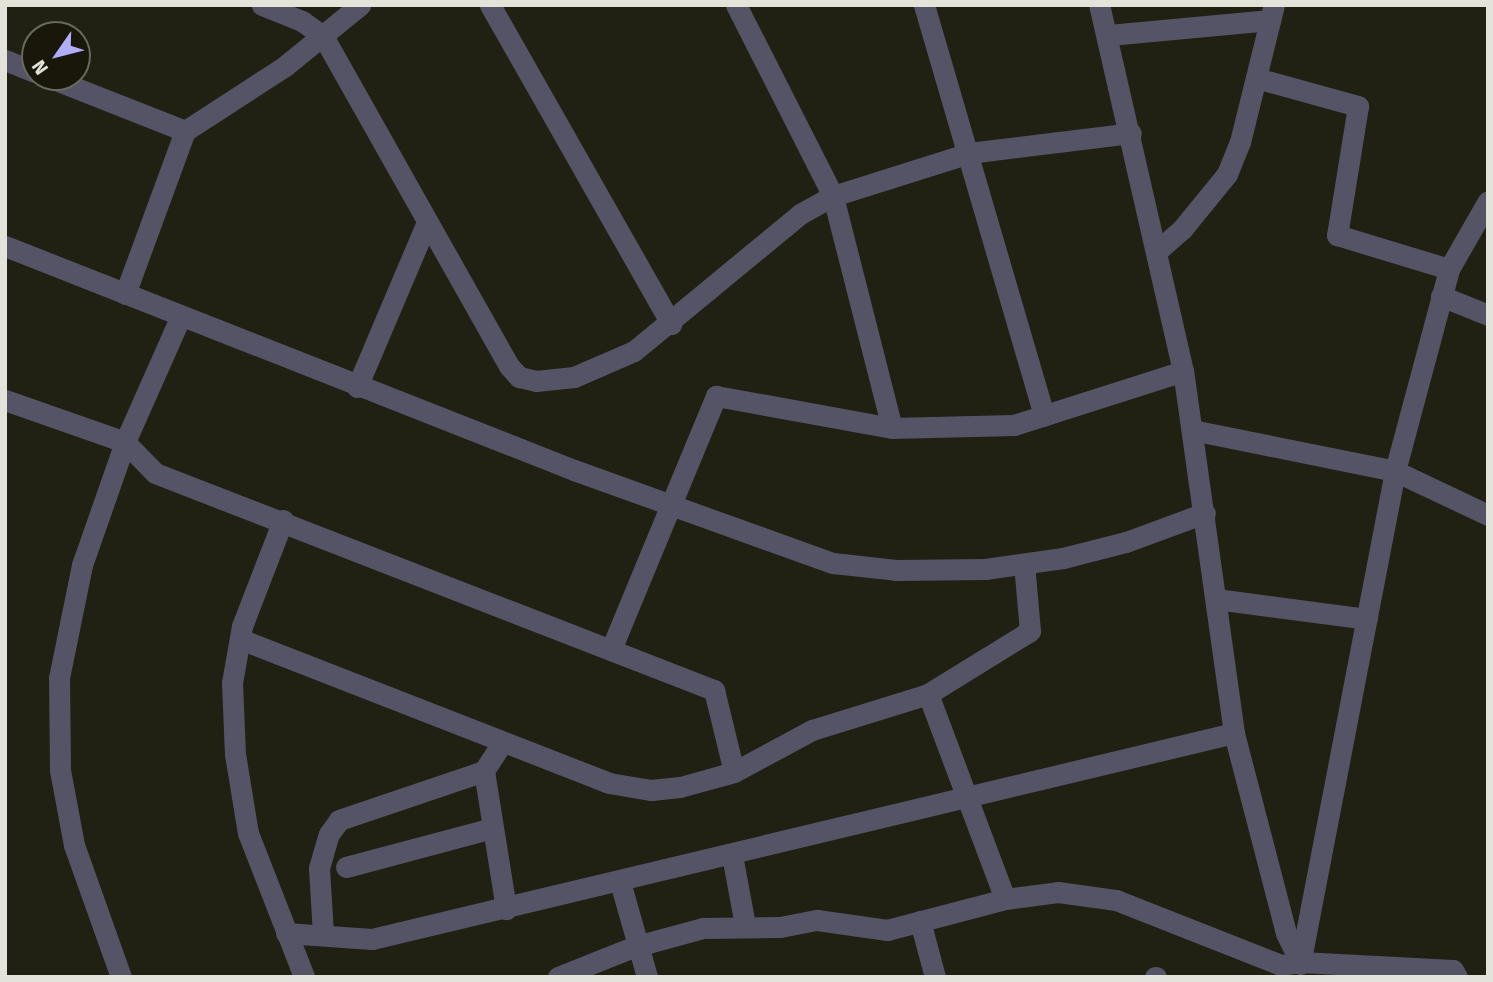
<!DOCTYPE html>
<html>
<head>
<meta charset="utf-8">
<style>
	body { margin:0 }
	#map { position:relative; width:1493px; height:982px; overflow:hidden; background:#212113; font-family:"Fira Sans",sans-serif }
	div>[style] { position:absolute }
	.minor>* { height:21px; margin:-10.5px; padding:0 10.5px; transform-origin:10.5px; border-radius:10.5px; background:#555466 }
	span { translate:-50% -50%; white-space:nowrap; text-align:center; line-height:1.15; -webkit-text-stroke:5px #18170a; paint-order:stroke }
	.frame { position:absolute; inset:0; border:7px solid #e3e3da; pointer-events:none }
	.north { position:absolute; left:21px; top:21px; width:70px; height:70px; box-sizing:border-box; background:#18170a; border:2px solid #69695d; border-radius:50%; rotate:235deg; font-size:19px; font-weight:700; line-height:28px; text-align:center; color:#e3e3da }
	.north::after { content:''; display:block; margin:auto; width:24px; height:32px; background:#b2adf9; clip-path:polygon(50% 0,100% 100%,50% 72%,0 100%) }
</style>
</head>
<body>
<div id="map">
	<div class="minor">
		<i style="left:262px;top:5px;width:43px;rotate:21.8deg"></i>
		<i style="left:302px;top:21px;width:26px;rotate:36deg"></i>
		<i style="left:323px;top:36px;width:379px;rotate:60.6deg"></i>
		<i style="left:509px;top:366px;width:15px;rotate:48deg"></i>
		<i style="left:519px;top:377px;width:17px;rotate:13deg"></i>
		<i style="left:536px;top:381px;width:38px;rotate:-6deg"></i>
		<i style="left:574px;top:377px;width:65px;rotate:-23.4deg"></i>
		<i style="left:634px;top:351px;width:215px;rotate:-39.5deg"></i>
		<i style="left:800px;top:214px;width:38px;rotate:-29deg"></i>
		<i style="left:833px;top:196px;width:143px;rotate:-17.5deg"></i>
		<i style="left:969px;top:153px;width:163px;rotate:-7deg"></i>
		<i style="left:490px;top:5px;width:367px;rotate:60.4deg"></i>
		<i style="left:924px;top:5px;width:428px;rotate:73.7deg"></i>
		<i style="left:1109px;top:35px;width:162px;rotate:-5.3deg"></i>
		<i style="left:5px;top:60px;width:32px;rotate:22deg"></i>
		<i style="left:48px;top:77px;width:147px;rotate:21.5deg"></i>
		<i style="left:185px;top:131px;width:119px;rotate:-33deg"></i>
		<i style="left:285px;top:66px;width:97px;rotate:-39.1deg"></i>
		<i style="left:1256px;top:78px;width:106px;rotate:15.4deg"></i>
		<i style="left:1358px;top:106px;width:131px;rotate:99.2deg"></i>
		<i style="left:1337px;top:235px;width:117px;rotate:16.9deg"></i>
		<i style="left:5px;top:246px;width:612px;rotate:21.49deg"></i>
		<i style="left:574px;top:470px;width:275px;rotate:19.8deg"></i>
		<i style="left:833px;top:563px;width:63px;rotate:6.3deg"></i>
		<i style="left:896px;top:570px;width:89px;rotate:-0.6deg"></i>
		<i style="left:985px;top:569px;width:79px;rotate:-8deg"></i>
		<i style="left:1063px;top:558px;width:65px;rotate:-14.3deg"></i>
		<i style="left:1126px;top:542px;width:84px;rotate:-20.2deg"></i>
		<i style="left:1157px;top:251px;width:35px;rotate:-41deg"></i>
		<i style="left:1183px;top:228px;width:70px;rotate:-50.8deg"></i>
		<i style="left:1227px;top:174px;width:35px;rotate:-68deg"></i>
		<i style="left:1240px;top:142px;width:141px;rotate:-76.1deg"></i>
		<i style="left:125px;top:294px;width:174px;rotate:-69.8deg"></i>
		<i style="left:1441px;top:296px;width:51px;rotate:22deg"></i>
		<i style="left:357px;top:387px;width:179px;rotate:-67deg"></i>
		<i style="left:5px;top:400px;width:127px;rotate:19.3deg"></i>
		<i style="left:125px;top:442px;width:43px;rotate:45.9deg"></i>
		<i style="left:155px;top:473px;width:600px;rotate:21.22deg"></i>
		<i style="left:714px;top:690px;width:84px;rotate:76.3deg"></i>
		<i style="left:734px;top:772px;width:89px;rotate:-28.3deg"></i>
		<i style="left:812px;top:730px;width:121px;rotate:-17.2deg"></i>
		<i style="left:928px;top:694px;width:120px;rotate:-31.7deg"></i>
		<i style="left:1030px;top:631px;width:67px;rotate:-95.1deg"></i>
		<i style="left:892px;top:428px;width:122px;rotate:-1.4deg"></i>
		<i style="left:1014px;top:425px;width:177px;rotate:-17.7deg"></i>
		<i style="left:1192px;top:430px;width:207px;rotate:11.4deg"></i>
		<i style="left:1395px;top:471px;width:103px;rotate:25.3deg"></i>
		<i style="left:283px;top:520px;width:114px;rotate:111.1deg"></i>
		<i style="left:242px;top:626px;width:58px;rotate:100deg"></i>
		<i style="left:232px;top:683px;width:71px;rotate:87.6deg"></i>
		<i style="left:235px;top:754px;width:80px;rotate:80.7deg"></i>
		<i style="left:248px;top:833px;width:155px;rotate:68.7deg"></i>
		<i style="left:1216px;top:599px;width:152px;rotate:7.5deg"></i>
		<i style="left:240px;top:639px;width:396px;rotate:21.3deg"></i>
		<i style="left:609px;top:783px;width:43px;rotate:9.5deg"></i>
		<i style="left:651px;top:790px;width:29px;rotate:-6deg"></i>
		<i style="left:680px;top:787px;width:56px;rotate:-15.5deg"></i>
		<i style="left:612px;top:647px;width:272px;rotate:-67.5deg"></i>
		<i style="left:716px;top:396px;width:179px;rotate:10.3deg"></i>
		<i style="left:892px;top:428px;width:239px;rotate:-104.3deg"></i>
		<i style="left:833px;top:196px;width:214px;rotate:-116.9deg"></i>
		<i style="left:928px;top:694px;width:219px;rotate:69.4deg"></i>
		<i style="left:502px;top:743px;width:33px;rotate:123deg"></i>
		<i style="left:484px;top:771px;width:140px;rotate:80.9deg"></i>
		<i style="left:732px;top:855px;width:71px;rotate:79.5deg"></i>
		<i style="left:346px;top:867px;width:152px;rotate:-14.9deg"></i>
		<i style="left:620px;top:882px;width:99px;rotate:74.1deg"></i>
		<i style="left:920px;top:921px;width:58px;rotate:75deg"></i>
		<i style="left:286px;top:933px;width:86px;rotate:4deg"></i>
		<i style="left:372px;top:939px;width:886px;rotate:-13.44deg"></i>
		<i style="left:323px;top:934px;width:66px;rotate:-93.5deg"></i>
		<i style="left:319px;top:868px;width:35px;rotate:-74deg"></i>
		<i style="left:329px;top:834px;width:17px;rotate:-54deg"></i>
		<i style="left:339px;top:820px;width:153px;rotate:-18.7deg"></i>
		<i style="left:1300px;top:962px;width:153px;rotate:3deg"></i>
		<i style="left:1453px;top:970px;width:8px;rotate:60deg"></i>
		<i style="left:1300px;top:964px;width:502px;rotate:-79.09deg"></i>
		<i style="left:1395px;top:471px;width:209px;rotate:-75deg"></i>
		<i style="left:1449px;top:269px;width:78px;rotate:-60.2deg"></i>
		<i style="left:121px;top:977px;width:140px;rotate:-109.6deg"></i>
		<i style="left:74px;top:845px;width:76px;rotate:-100.6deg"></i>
		<i style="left:60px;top:770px;width:92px;rotate:-90.6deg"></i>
		<i style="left:59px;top:678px;width:115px;rotate:-78.5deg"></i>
		<i style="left:82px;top:565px;width:130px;rotate:-70.7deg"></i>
		<i style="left:125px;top:442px;width:136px;rotate:-66.1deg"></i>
		<i style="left:558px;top:977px;width:81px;rotate:-21.8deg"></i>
		<i style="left:633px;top:947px;width:73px;rotate:-15.2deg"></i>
		<i style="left:703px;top:928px;width:77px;rotate:-0.7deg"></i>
		<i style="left:780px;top:927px;width:38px;rotate:-11deg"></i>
		<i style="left:817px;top:920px;width:71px;rotate:8.1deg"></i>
		<i style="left:887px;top:930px;width:122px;rotate:-14.7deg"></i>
		<i style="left:1005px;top:899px;width:53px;rotate:-7.5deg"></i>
		<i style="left:1058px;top:892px;width:59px;rotate:7.9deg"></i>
		<i style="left:1116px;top:900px;width:177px;rotate:21.5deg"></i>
		<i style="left:1281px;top:965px;width:19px;rotate:-9deg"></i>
		<i style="left:1300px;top:962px;width:32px;rotate:-116deg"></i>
		<i style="left:1286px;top:933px;width:207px;rotate:-104.6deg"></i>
		<i style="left:1234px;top:733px;width:366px;rotate:-98deg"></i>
		<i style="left:1183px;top:371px;width:376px;rotate:-102.9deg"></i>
		<i style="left:1155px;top:977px;width:1px"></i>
	</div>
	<div class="frame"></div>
	<div class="north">N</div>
</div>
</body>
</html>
